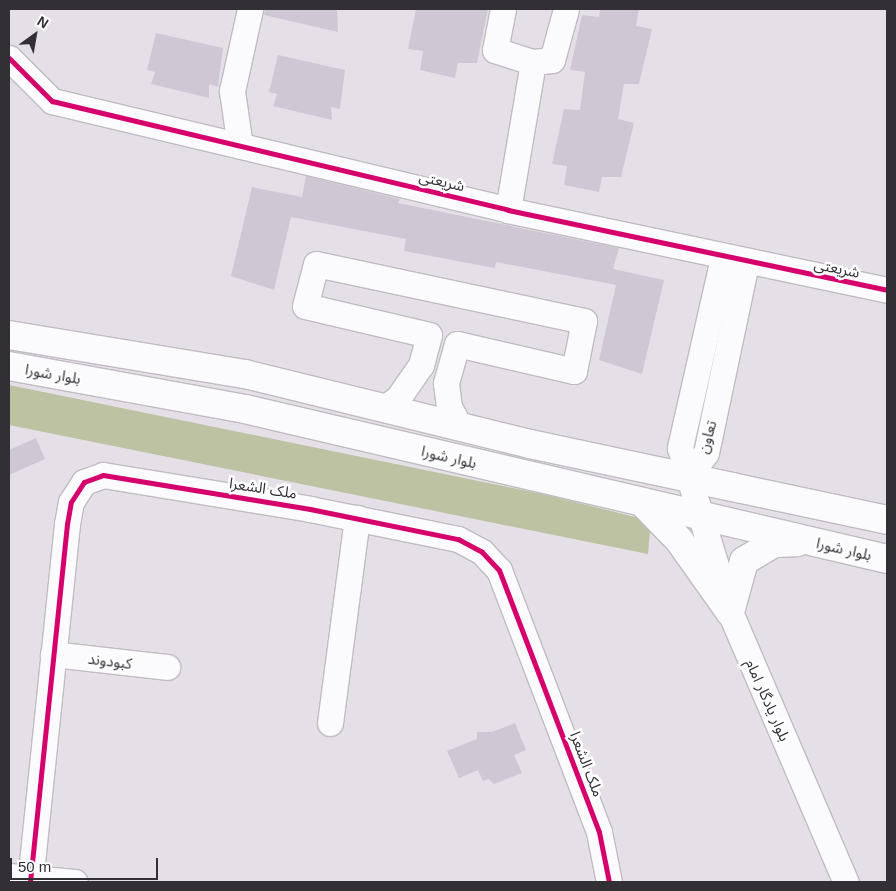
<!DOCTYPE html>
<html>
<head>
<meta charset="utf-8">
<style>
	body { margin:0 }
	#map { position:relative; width:896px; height:891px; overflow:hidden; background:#e5e0e8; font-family:Helvetica,"Noto Sans Arabic",sans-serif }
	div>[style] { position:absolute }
	.forest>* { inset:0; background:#bdc2a2 }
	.building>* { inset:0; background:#d0c7d5 }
	.roads { filter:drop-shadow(1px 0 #c0bcc2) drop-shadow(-1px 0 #c0bcc2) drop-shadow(0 1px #c0bcc2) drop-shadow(0 -1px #c0bcc2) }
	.minor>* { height:25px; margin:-12.5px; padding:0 12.5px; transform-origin:12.5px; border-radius:12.5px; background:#fbfafc }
	.major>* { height:28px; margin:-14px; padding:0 14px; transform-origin:14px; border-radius:14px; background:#fbfafc }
	.cycleway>* { height:5px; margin:-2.5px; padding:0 2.5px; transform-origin:2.5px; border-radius:2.5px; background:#d6006c }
	span { translate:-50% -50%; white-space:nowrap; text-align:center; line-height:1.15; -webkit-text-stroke:5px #fff; paint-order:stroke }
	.street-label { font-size:15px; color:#322f35 }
	.frame { position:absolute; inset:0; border:10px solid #322f35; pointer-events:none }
	.north { position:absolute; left:10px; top:10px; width:50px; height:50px; -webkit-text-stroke:4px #fff; paint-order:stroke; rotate:32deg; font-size:14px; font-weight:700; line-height:20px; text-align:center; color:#322f35 }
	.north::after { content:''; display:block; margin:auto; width:18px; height:22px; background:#322f35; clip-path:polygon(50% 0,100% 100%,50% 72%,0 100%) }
	.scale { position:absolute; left:10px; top:858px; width:148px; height:22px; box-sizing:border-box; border:2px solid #322f35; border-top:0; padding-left:6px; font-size:15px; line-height:18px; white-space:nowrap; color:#322f35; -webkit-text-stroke:4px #fff; paint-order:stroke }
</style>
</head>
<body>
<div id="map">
	<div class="forest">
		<i style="clip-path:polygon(9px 385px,547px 495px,651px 521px,648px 554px,9px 425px)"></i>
	</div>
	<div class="building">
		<i style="clip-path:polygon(265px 9px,337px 9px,338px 32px,264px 15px)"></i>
		<i style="clip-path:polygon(416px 9px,488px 9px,477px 63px,458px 63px,455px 78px,420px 70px,423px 51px,408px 49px)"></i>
		<i style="clip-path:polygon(600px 9px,639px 9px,636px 26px,652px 29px,639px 84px,624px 84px,618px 119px,634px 123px,621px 177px,602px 177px,599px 192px,564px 185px,567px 166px,552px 164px,564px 109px,580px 110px,585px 72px,570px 70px,582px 15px,599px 17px)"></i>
		<i style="clip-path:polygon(156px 33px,223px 48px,218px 87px,209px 84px,209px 98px,151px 84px,155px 72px,147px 70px)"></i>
		<i style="clip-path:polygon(278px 55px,345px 70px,340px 109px,331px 107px,332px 120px,273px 106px,277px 94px,269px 92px)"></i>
		<i style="clip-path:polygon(306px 176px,400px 199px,398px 203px,619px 248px,613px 269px,664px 280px,642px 374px,599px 360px,616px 285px,496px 262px,495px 268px,404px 251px,406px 239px,291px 217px,274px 290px,231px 276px,252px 187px,302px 197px)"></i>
		<i style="clip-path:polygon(36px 438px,45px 459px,9px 475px,9px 450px)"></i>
		<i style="clip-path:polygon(515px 723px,526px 750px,514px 755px,522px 773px,494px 784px,489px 779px,483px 781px,478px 770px,459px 778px,447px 751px,477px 739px,477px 732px,492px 732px)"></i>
	</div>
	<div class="roads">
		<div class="minor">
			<i style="left:503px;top:9px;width:42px;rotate:101deg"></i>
			<i style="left:495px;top:50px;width:40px;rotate:18deg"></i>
			<i style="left:533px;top:62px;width:19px;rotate:-6deg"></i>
			<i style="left:552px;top:60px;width:53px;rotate:-74.6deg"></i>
			<i style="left:9px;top:58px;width:61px;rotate:45deg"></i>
			<i style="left:52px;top:101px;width:469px;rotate:13.4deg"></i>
			<i style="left:508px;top:210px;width:387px;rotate:11.9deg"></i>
			<i style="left:240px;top:146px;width:56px;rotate:-98.3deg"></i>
			<i style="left:232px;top:91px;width:84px;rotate:-77.6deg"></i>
			<i style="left:508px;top:210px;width:150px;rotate:-80.4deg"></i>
			<i style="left:723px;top:258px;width:195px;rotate:102.8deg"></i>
			<i style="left:680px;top:448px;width:171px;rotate:73deg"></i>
			<i style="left:730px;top:612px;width:294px;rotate:66.8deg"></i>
			<i style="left:384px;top:408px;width:17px;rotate:-36deg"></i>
			<i style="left:398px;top:398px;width:40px;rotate:-55.1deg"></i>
			<i style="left:421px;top:365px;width:31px;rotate:-75deg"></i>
			<i style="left:429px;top:335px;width:127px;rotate:-166.8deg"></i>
			<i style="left:305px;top:306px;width:43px;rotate:-75.3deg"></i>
			<i style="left:316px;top:264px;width:274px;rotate:12deg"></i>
			<i style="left:584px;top:321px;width:51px;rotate:101.3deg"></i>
			<i style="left:574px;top:371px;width:120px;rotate:-167deg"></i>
			<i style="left:457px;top:344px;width:41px;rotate:105.8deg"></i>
			<i style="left:446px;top:383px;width:24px;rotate:83deg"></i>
			<i style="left:449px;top:407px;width:23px;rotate:61deg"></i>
			<i style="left:688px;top:476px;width:29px;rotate:-52deg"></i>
			<i style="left:706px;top:453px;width:194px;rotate:-78.1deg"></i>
			<i style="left:53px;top:654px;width:115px;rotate:6.5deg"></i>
			<i style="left:330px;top:723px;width:207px;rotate:-82.5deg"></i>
			<i style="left:9px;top:876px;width:66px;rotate:5.2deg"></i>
			<i style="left:30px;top:882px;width:360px;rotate:-84.1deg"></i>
			<i style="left:67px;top:524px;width:22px;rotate:-80deg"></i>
			<i style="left:71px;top:502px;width:24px;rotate:-57deg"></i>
			<i style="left:84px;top:482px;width:20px;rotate:-20deg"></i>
			<i style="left:103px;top:475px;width:210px;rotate:9.3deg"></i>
			<i style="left:310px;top:509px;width:151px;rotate:11.5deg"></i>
			<i style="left:458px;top:539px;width:27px;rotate:28deg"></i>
			<i style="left:482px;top:552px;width:25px;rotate:47deg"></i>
			<i style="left:499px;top:570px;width:280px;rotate:69.1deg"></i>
			<i style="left:599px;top:832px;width:51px;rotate:78.7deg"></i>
		</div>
		<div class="major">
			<i style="left:9px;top:335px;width:239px;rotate:9.4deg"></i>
			<i style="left:245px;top:374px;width:293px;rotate:13.8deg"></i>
			<i style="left:530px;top:444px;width:365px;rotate:12deg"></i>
			<i style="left:9px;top:366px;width:240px;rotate:10.3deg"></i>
			<i style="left:245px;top:409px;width:659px;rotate:13.15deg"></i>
			<i style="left:643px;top:503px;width:52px;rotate:45.8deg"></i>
			<i style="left:679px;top:540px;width:88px;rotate:54.7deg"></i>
			<i style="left:730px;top:612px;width:53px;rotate:-74.6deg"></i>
			<i style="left:744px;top:561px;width:35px;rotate:-31deg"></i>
			<i style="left:774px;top:543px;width:23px;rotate:-2deg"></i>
		</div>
	</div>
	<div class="cycleway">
		<i style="left:9px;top:58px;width:61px;rotate:45deg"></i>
		<i style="left:52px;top:101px;width:469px;rotate:13.4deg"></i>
		<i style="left:508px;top:210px;width:387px;rotate:11.9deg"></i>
		<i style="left:30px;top:882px;width:360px;rotate:-84.1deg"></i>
		<i style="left:67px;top:524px;width:22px;rotate:-80deg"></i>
		<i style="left:71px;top:502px;width:24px;rotate:-57deg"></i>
		<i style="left:84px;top:482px;width:20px;rotate:-20deg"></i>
		<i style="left:103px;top:475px;width:210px;rotate:9.3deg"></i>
		<i style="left:310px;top:509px;width:151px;rotate:11.5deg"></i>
		<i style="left:458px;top:539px;width:27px;rotate:28deg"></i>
		<i style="left:482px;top:552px;width:25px;rotate:47deg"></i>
		<i style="left:499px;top:570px;width:280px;rotate:69.1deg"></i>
		<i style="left:599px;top:832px;width:51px;rotate:78.7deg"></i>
	</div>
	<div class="street-label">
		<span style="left:442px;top:181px;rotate:13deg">شریعتی</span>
		<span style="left:837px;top:268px;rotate:11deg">شریعتی</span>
		<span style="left:53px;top:374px;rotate:10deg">بلوار شورا</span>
		<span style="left:707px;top:437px;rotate:-74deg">تعاون</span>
		<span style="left:449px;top:457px;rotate:13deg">بلوار شورا</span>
		<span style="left:263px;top:488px;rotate:9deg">ملک الشعرا</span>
		<span style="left:844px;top:549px;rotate:13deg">بلوار شورا</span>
		<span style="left:110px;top:661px;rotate:7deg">کبودوند</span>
		<span style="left:768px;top:700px;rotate:66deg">بلوار یادگار امام</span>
		<span style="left:587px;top:764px;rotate:69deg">ملک الشعرا</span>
	</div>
	<div class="frame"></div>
	<div class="north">N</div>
	<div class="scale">50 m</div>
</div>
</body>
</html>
